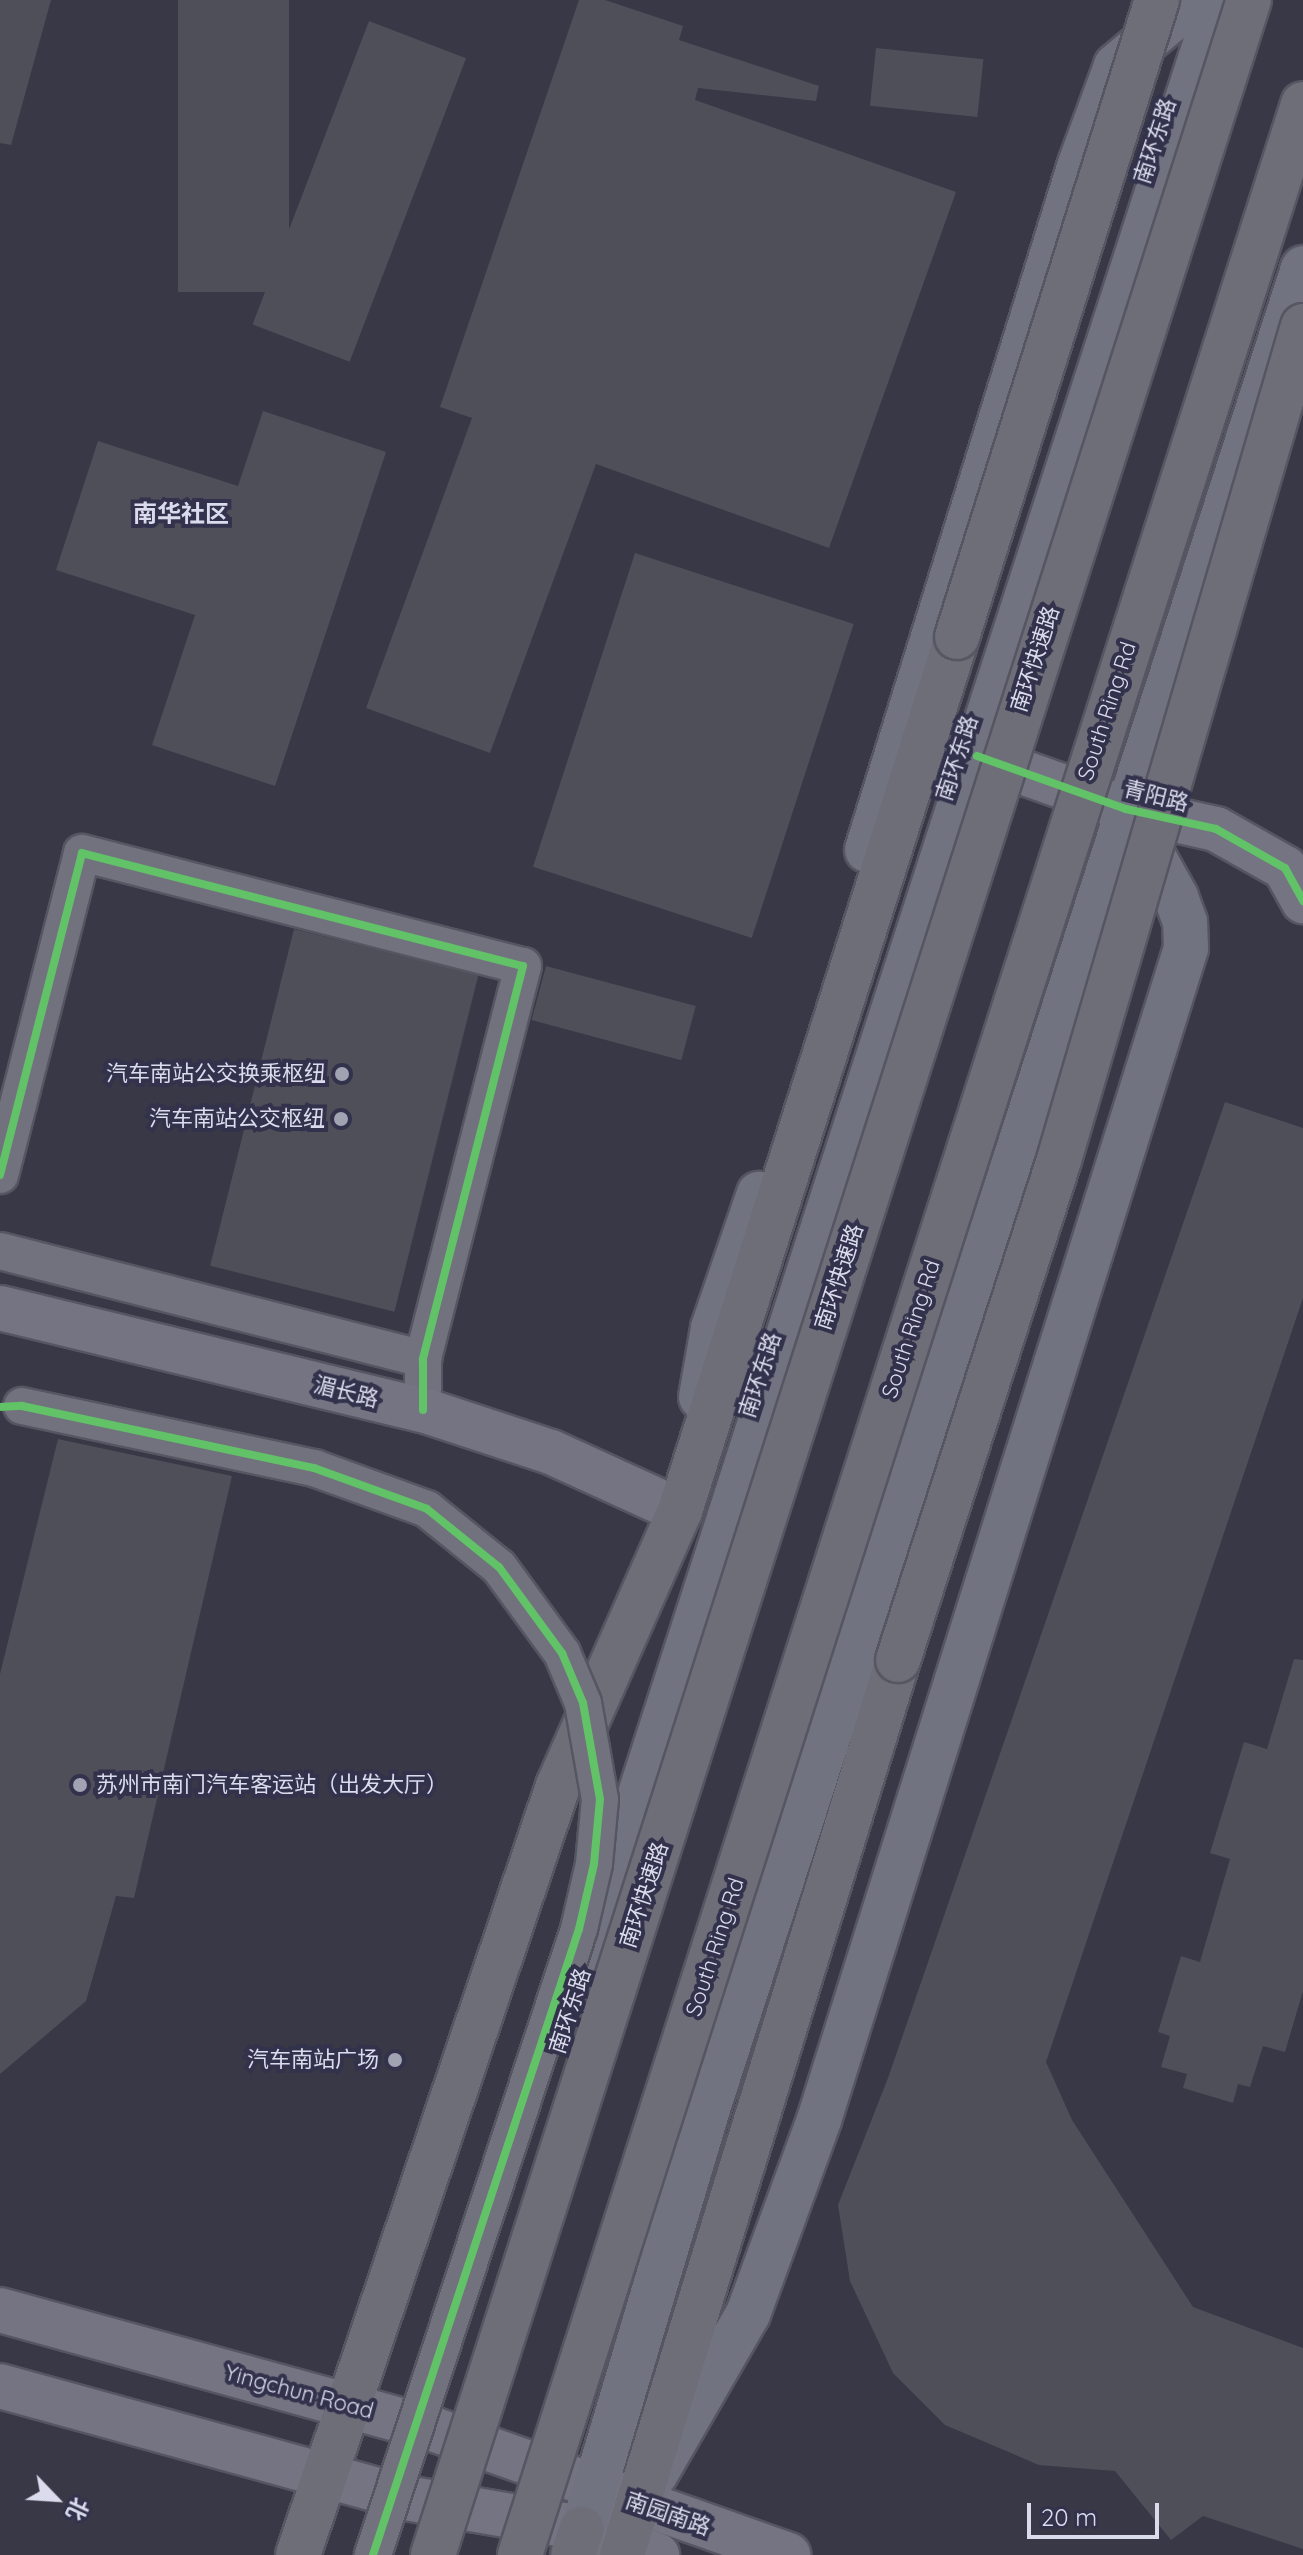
<!DOCTYPE html>
<html>
<head>
<meta charset="utf-8">
<style>
	body { margin:0 }
	#map { position:relative; width:1303px; height:2555px; overflow:hidden; background:#383846; font-family:Quicksand,"Noto Sans SC",sans-serif }
	div>[style] { position:absolute }
	.building>* { inset:0; background:#4f4f5a; transform-origin:0 0 }
	.roads { filter:drop-shadow(2px 0 #565663) drop-shadow(-2px 0 #565663) drop-shadow(0 2px #565663) drop-shadow(0 -2px #565663) }
	.street>* { height:36px; margin:-18px; padding:0 18px; transform-origin:18px; border-radius:18px; background:#71727d }
	.secondary>* { height:44px; margin:-22px; padding:0 22px; transform-origin:22px; border-radius:22px; background:#747482 }
	.primary>* { height:44px; margin:-22px; padding:0 22px; transform-origin:22px; border-radius:22px; background:#727381 }
	.highway>* { height:44px; margin:-22px; padding:0 22px; transform-origin:22px; border-radius:22px; background:#6e6e79 }
	.bridges { filter:drop-shadow(2px 0 #565663) drop-shadow(-2px 0 #565663) drop-shadow(0 2px #565663) drop-shadow(0 -2px #565663) }
	.street-bridge>* { height:36px; margin:-18px; padding:0 18px; transform-origin:18px; border-radius:18px; background:#71727d }
	.highway-bridge>* { height:44px; margin:-22px; padding:0 22px; transform-origin:22px; border-radius:22px; background:#6e6e79 }
	.cycleway>* { height:8px; margin:-4px; padding:0 4px; transform-origin:4px; border-radius:4px; background:#61c268 }
	.dots>* { width:22px; height:22px; translate:-50% -50%; box-sizing:border-box; border:4px solid #32324c; border-radius:50% }
	span { translate:-50% -50%; white-space:nowrap; text-align:center; line-height:1.15; -webkit-text-stroke:8px #32324c; paint-order:stroke }
	.street-label { font-size:22px; color:#dadbec }
	.poi-label { font-size:22px; color:#dadbec }
	.right { translate:-100% -50%; text-align:right }
	.left { translate:0 -50%; text-align:left }
	.neighbourhood-label { font-size:24px; color:#dadbec; font-weight:700 }
	.north { position:absolute; left:16px; top:2459px; width:80px; height:80px; -webkit-text-stroke:6px #32324c; paint-order:stroke; rotate:115deg; font-size:22px; font-weight:700; line-height:32px; text-align:center; color:#dadbec }
	.north::after { content:''; display:block; margin:auto; width:28px; height:36px; background:#dadbec; clip-path:polygon(50% 0,100% 100%,50% 72%,0 100%) }
	.scale { position:absolute; left:1027px; top:2503px; width:132px; height:36px; box-sizing:border-box; border:4px solid #dadbec; border-top:0; padding-left:10px; font-size:24px; line-height:28px; white-space:nowrap; color:#dadbec; -webkit-text-stroke:6px #32324c; paint-order:stroke }
</style>
</head>
<body>
<div id="map">
	<div class="building">
		<i style="clip-path:polygon(0 0,51px 0,11px 145px,0 143px)"></i>
		<i style="left:178px;top:0;width:111px;height:292px"></i>
		<i style="clip-path:polygon(579px 0,605px 0,683px 26px,679px 40px,819px 86px,816px 101px,698px 88px,695px 100px,956px 192px,829px 548px,596px 464px,490px 753px,366px 708px,472px 418px,440px 407px)"></i>
		<i style="left:369px;top:21px;width:104px;height:325px;rotate:21deg"></i>
		<i style="left:876px;top:48px;width:108px;height:58px;rotate:6deg"></i>
		<i style="clip-path:polygon(263px 411px,386px 452px,275px 786px,152px 745px,195px 615px,56px 570px,98px 441px,238px 486px)"></i>
		<i style="left:635px;top:553px;width:230px;height:330px;rotate:18deg"></i>
		<i style="left:294px;top:929px;width:190px;height:347px;rotate:14deg"></i>
		<i style="left:546px;top:966px;width:155px;height:56px;rotate:15deg"></i>
		<i style="clip-path:polygon(1225px 1102px,1303px 1128px,1303px 1298px,1046px 2062px,1072px 2120px,1193px 2307px,1303px 2348px,1303px 2549px,1203px 2516px,1171px 2540px,1115px 2471px,1039px 2465px,945px 2425px,893px 2373px,850px 2281px,838px 2205px,888px 2078px)"></i>
		<i style="clip-path:polygon(58px 1439px,232px 1476px,134px 1898px,116px 1896px,86px 2001px,0 2074px,0 1674px)"></i>
		<i style="clip-path:polygon(1294px 1659px,1303px 1660px,1303px 1991px,1285px 2052px,1263px 2046px,1250px 2087px,1238px 2084px,1233px 2103px,1183px 2088px,1187px 2074px,1161px 2067px,1170px 2036px,1158px 2032px,1181px 1956px,1200px 1962px,1230px 1859px,1210px 1853px,1244px 1742px,1267px 1749px)"></i>
	</div>
	<div class="roads">
		<div class="street">
			<i style="left:0;top:1175px;width:332px;rotate:-75.7deg"></i>
			<i style="left:82px;top:853px;width:455px;rotate:14.4deg"></i>
			<i style="left:523px;top:966px;width:406px;rotate:104.3deg"></i>
			<i style="left:423px;top:1359px;width:51px;rotate:90deg"></i>
			<i style="left:0;top:1251px;width:437px;rotate:14.3deg"></i>
		</div>
		<div class="secondary">
			<i style="left:977px;top:756px;width:158px;rotate:19.6deg"></i>
			<i style="left:1126px;top:809px;width:92px;rotate:12.5deg"></i>
			<i style="left:1216px;top:829px;width:79px;rotate:29.5deg"></i>
			<i style="left:1285px;top:868px;width:38px;rotate:61deg"></i>
			<i style="left:0;top:1308px;width:435px;rotate:13.6deg"></i>
			<i style="left:423px;top:1410px;width:135px;rotate:18.2deg"></i>
			<i style="left:551px;top:1452px;width:142px;rotate:24.6deg"></i>
			<i style="left:0;top:2310px;width:449px;rotate:15.4deg"></i>
			<i style="left:433px;top:2429px;width:377px;rotate:19.5deg"></i>
			<i style="left:0;top:2386px;width:421px;rotate:15.4deg"></i>
			<i style="left:406px;top:2498px;width:179px;rotate:9.7deg"></i>
			<i style="left:582px;top:2528px;width:80px;rotate:19.8deg"></i>
		</div>
		<div class="primary">
			<i style="left:867px;top:850px;width:718px;rotate:-72.75deg"></i>
			<i style="left:1080px;top:164px;width:104px;rotate:-69.8deg"></i>
			<i style="left:1116px;top:66px;width:103px;rotate:-39.9deg"></i>
			<i style="left:701px;top:1397px;width:70px;rotate:-80.1deg"></i>
			<i style="left:713px;top:1328px;width:142px;rotate:-71.1deg"></i>
			<i style="left:579px;top:1983px;width:2084px;rotate:-72.11deg"></i>
			<i style="left:655px;top:2475px;width:186px;rotate:-60deg"></i>
			<i style="left:748px;top:2314px;width:207px;rotate:-69.9deg"></i>
			<i style="left:819px;top:2120px;width:1228px;rotate:-72.61deg"></i>
			<i style="left:1186px;top:948px;width:26px;rotate:-92deg"></i>
			<i style="left:1185px;top:922px;width:27px;rotate:-110deg"></i>
			<i style="left:1176px;top:897px;width:82px;rotate:-119.1deg"></i>
			<i style="left:575px;top:2555px;width:482px;rotate:-73.4deg"></i>
			<i style="left:713px;top:2093px;width:1918px;rotate:-72.08deg"></i>
		</div>
		<div class="highway">
			<i style="left:298px;top:2555px;width:812px;rotate:-71.32deg"></i>
			<i style="left:558px;top:1786px;width:301px;rotate:-66.1deg"></i>
			<i style="left:680px;top:1511px;width:917px;rotate:-72.41deg"></i>
			<i style="left:573px;top:2555px;width:28px;rotate:-72deg"></i>
			<i style="left:622px;top:2555px;width:937px;rotate:-72.86deg"></i>
		</div>
	</div>
	<div class="bridges">
		<div class="street-bridge">
			<i style="left:22px;top:1406px;width:299px;rotate:12deg"></i>
			<i style="left:314px;top:1468px;width:120px;rotate:19.9deg"></i>
			<i style="left:427px;top:1509px;width:92px;rotate:38.9deg"></i>
			<i style="left:499px;top:1567px;width:107px;rotate:53.8deg"></i>
			<i style="left:562px;top:1653px;width:54px;rotate:67.2deg"></i>
			<i style="left:583px;top:1703px;width:97px;rotate:80deg"></i>
			<i style="left:600px;top:1799px;width:65px;rotate:95.3deg"></i>
			<i style="left:594px;top:1864px;width:67px;rotate:103deg"></i>
			<i style="left:579px;top:1929px;width:659px;rotate:108.22deg"></i>
		</div>
		<div class="highway-bridge">
			<i style="left:957px;top:637px;width:668px;rotate:-72.57deg"></i>
			<i style="left:898px;top:1660px;width:525px;rotate:-72.15deg"></i>
			<i style="left:1059px;top:1160px;width:869px;rotate:-73.69deg"></i>
			<i style="left:433px;top:2555px;width:2682px;rotate:-72.29deg"></i>
			<i style="left:520px;top:2555px;width:2573px;rotate:-72.28deg"></i>
		</div>
	</div>
	<div class="cycleway">
		<i style="left:977px;top:756px;width:158px;rotate:19.6deg"></i>
		<i style="left:1126px;top:809px;width:92px;rotate:12.5deg"></i>
		<i style="left:1216px;top:829px;width:79px;rotate:29.5deg"></i>
		<i style="left:1285px;top:868px;width:38px;rotate:61deg"></i>
		<i style="left:0;top:1175px;width:332px;rotate:-75.7deg"></i>
		<i style="left:82px;top:853px;width:455px;rotate:14.4deg"></i>
		<i style="left:523px;top:966px;width:406px;rotate:104.3deg"></i>
		<i style="left:423px;top:1359px;width:51px;rotate:90deg"></i>
		<i style="left:0;top:1407px;width:22px;rotate:-3deg"></i>
		<i style="left:22px;top:1406px;width:299px;rotate:12deg"></i>
		<i style="left:314px;top:1468px;width:120px;rotate:19.9deg"></i>
		<i style="left:427px;top:1509px;width:92px;rotate:38.9deg"></i>
		<i style="left:499px;top:1567px;width:107px;rotate:53.8deg"></i>
		<i style="left:562px;top:1653px;width:54px;rotate:67.2deg"></i>
		<i style="left:583px;top:1703px;width:97px;rotate:80deg"></i>
		<i style="left:600px;top:1799px;width:65px;rotate:95.3deg"></i>
		<i style="left:594px;top:1864px;width:67px;rotate:103deg"></i>
		<i style="left:579px;top:1929px;width:659px;rotate:108.22deg"></i>
	</div>
	<div class="dots">
		<i style="left:342px;top:1074px;background:#a1a2b2"></i>
		<i style="left:341px;top:1119px;background:#a1a2b2"></i>
		<i style="left:80px;top:1785px;background:#a1a2b2"></i>
		<i style="left:395px;top:2060px;background:#a1a2b2"></i>
	</div>
	<div class="street-label">
		<span style="left:1155px;top:141px;rotate:-72deg">南环东路</span>
		<span style="left:1035px;top:659px;rotate:-72deg">南环快速路</span>
		<span style="left:1107px;top:711px;rotate:-72deg">South Ring Rd</span>
		<span style="left:957px;top:758px;rotate:-72deg">南环东路</span>
		<span style="left:1156px;top:796px;rotate:14deg">青阳路</span>
		<span style="left:839px;top:1277px;rotate:-72deg">南环快速路</span>
		<span style="left:911px;top:1329px;rotate:-72deg">South Ring Rd</span>
		<span style="left:760px;top:1375px;rotate:-72deg">南环东路</span>
		<span style="left:346px;top:1392px;rotate:14deg">湄长路</span>
		<span style="left:644px;top:1895px;rotate:-72deg">南环快速路</span>
		<span style="left:715px;top:1947px;rotate:-72deg">South Ring Rd</span>
		<span style="left:570px;top:2011px;rotate:-72deg">南环东路</span>
		<span style="left:299px;top:2392px;rotate:15deg">Yingchun Road</span>
		<span style="left:668px;top:2514px;rotate:19deg">南园南路</span>
	</div>
	<div class="poi-label">
		<span class="right" style="left:326px;top:1074px">汽车南站公交换乘枢纽</span>
		<span class="right" style="left:325px;top:1119px">汽车南站公交枢纽</span>
		<span class="left" style="left:96px;top:1785px">苏州市南门汽车客运站（出发大厅）</span>
		<span class="right" style="left:379px;top:2060px">汽车南站广场</span>
	</div>
	<div class="neighbourhood-label">
		<span style="left:181px;top:514px">南华社区</span>
	</div>
	<div class="north">北</div>
	<div class="scale">20 m</div>
</div>
</body>
</html>
